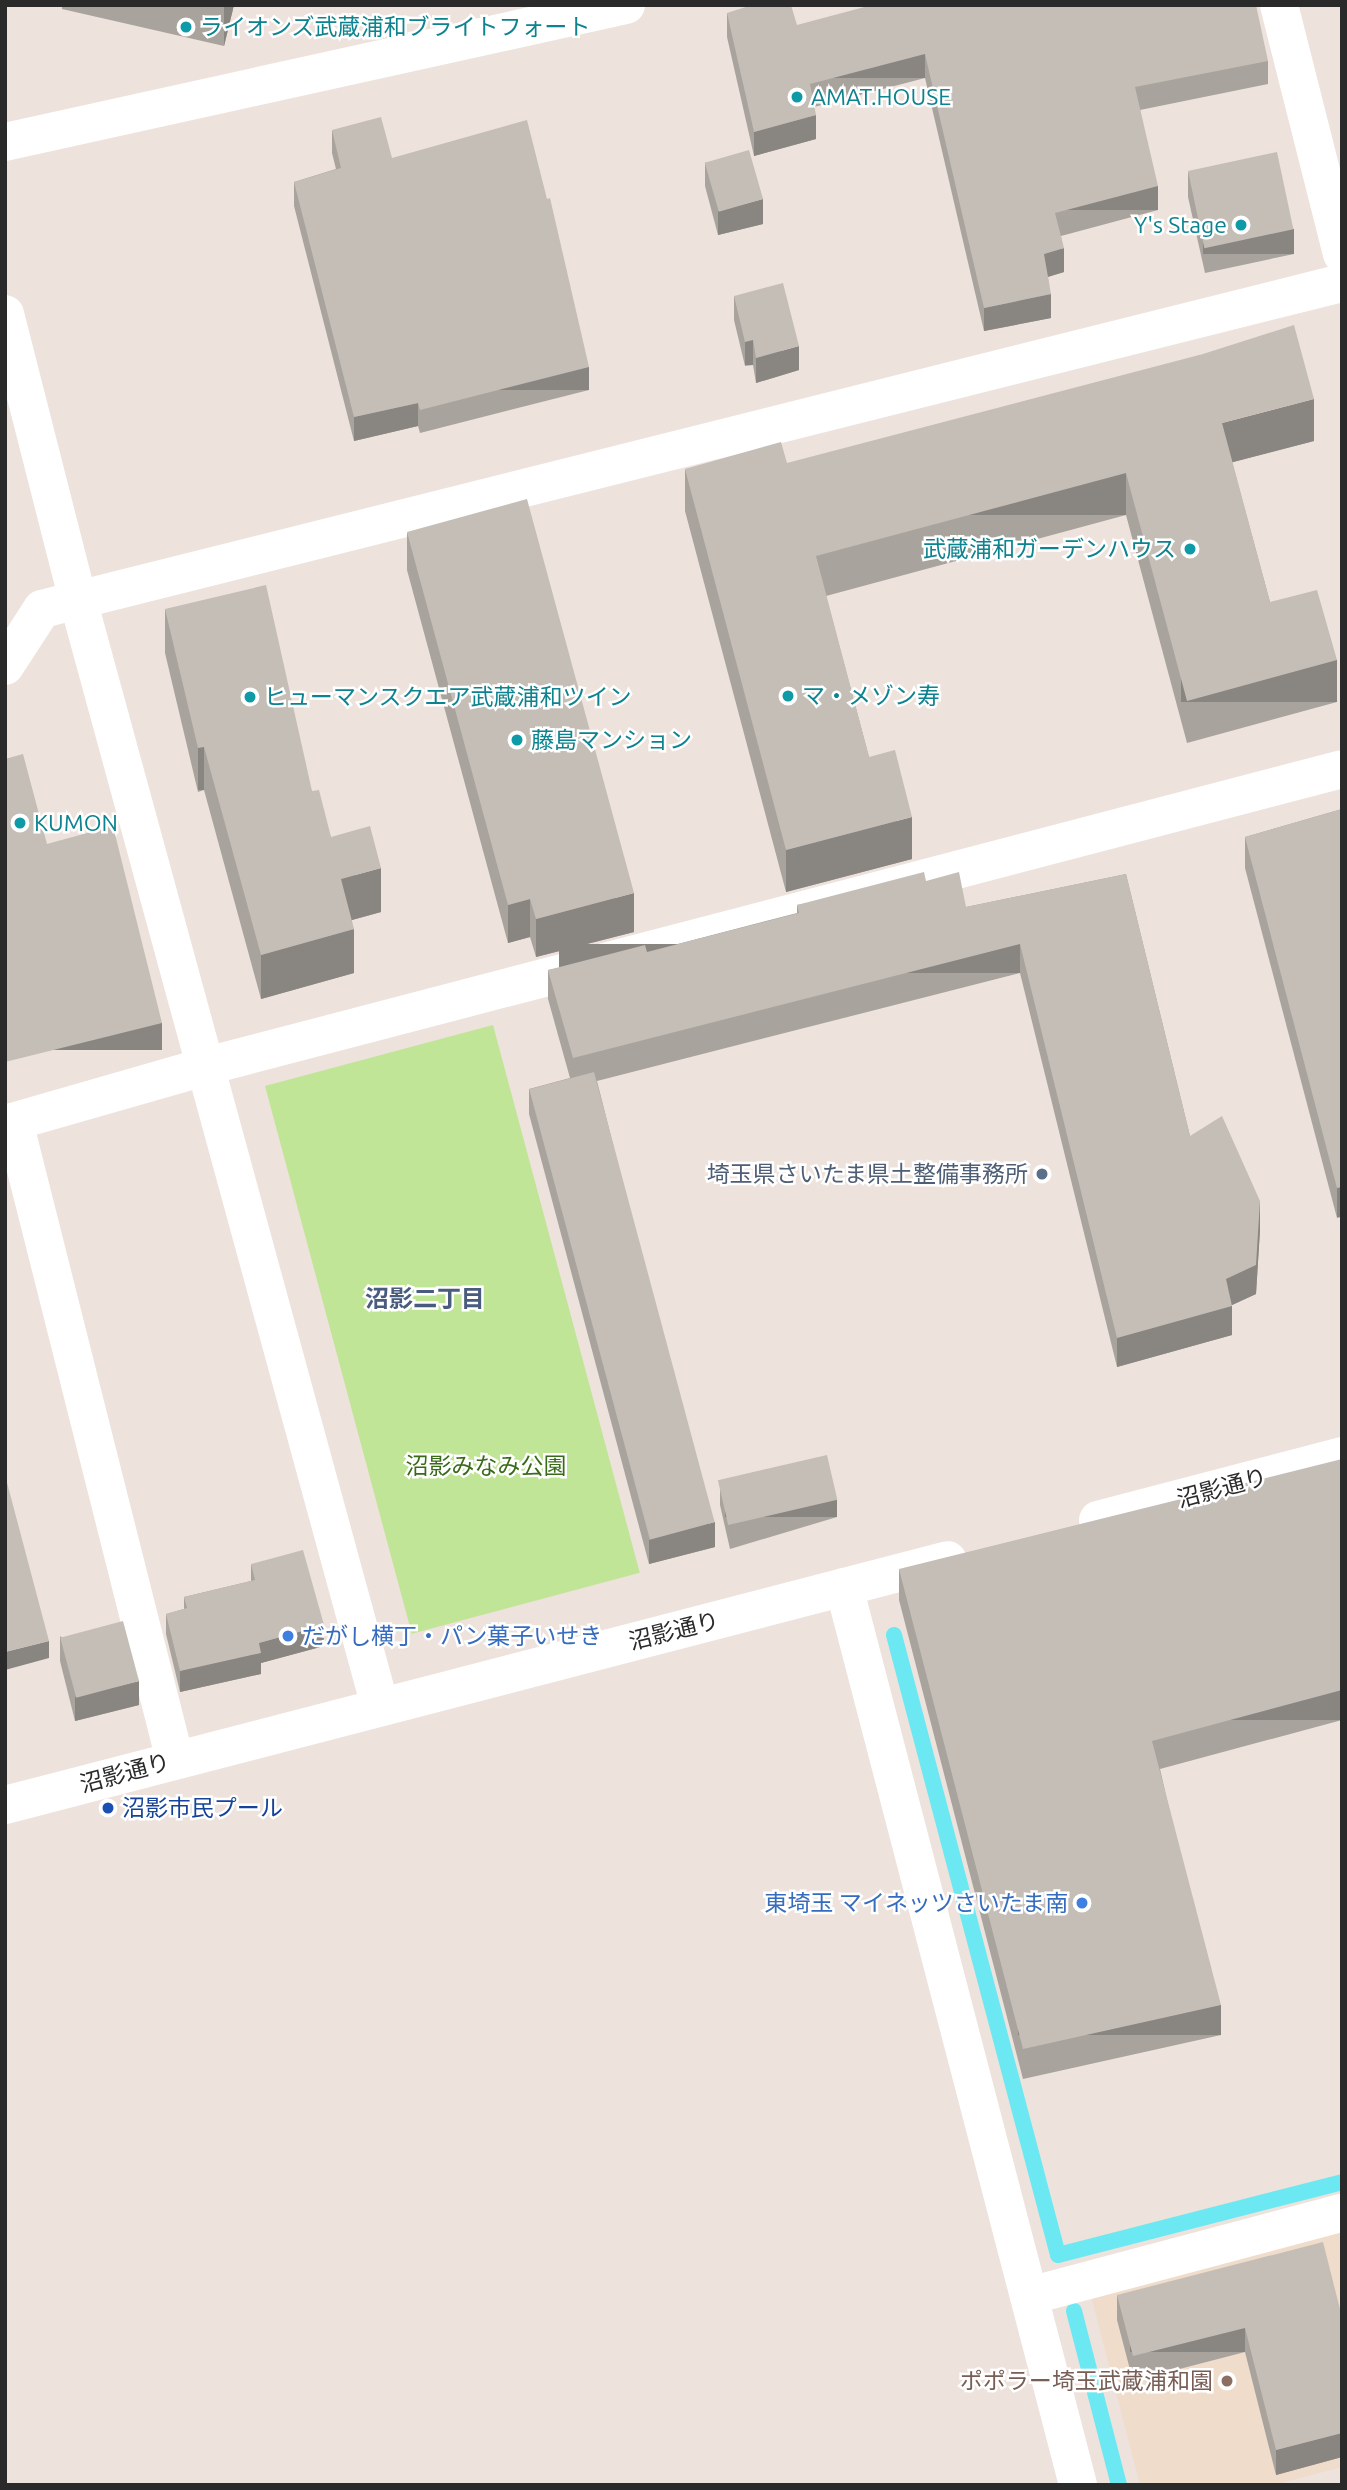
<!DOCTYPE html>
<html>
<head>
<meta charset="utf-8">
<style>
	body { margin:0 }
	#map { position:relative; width:1347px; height:2490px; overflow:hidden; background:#ede2dc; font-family:Ubuntu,"Noto Sans JP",sans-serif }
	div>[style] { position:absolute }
	.education>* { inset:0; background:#efdccb }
	.green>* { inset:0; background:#c0e596; transform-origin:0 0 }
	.stream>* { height:16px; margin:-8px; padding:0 8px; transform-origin:8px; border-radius:8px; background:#6be8f2 }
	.minor>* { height:38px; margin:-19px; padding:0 19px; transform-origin:19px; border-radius:19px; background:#fff }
	.wall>* { inset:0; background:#a9a39d }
	.shaded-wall>* { inset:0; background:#898580; transform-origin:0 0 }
	.building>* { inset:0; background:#c4beb7; transform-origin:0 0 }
	.dots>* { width:19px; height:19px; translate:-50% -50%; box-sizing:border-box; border:4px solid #fff; border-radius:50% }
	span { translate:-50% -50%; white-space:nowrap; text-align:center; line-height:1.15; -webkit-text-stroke:5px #fff; paint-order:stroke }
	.culture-label { font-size:23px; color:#0d838f }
	.left { translate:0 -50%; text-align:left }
	.right { translate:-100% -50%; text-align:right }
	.service-label { font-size:23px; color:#4e5e75 }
	.park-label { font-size:23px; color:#396a18 }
	.street-label { font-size:23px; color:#2a2a2a }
	.shop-label { font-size:23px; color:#366cbe }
	.transit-label { font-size:23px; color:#164399 }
	.education-label { font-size:23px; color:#785e54 }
	.neighbourhood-label { font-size:24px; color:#495c7d; font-weight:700 }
	.frame { position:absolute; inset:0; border:7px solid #2a2a2a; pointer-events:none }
</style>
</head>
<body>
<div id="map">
	<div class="education">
		<i style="clip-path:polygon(1342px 2231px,1342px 2467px,1274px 2485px,1140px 2485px,1091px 2296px)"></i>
	</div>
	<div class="green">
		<i style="left:493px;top:1025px;width:567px;height:236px;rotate:75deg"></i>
	</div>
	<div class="stream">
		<i style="left:894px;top:1635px;width:641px;rotate:75.18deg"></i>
		<i style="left:1058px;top:2255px;width:293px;rotate:-14.4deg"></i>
		<i style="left:1074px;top:2311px;width:180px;rotate:75.5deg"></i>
	</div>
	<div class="minor">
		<i style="left:1279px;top:5px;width:257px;rotate:75.8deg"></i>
		<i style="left:5px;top:142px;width:636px;rotate:-12.44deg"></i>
		<i style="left:5px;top:314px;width:295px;rotate:75.7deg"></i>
		<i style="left:78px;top:600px;width:1146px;rotate:74.73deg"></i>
		<i style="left:5px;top:666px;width:68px;rotate:-57deg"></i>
		<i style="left:42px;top:609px;width:1340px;rotate:-14.08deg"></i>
		<i style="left:14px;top:1122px;width:658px;rotate:75.84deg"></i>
		<i style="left:5px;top:1124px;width:210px;rotate:-16deg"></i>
		<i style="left:207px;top:1066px;width:1173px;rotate:-14.66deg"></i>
		<i style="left:1098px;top:1520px;width:252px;rotate:-14.7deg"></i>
		<i style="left:844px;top:1587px;width:928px;rotate:75.39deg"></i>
		<i style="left:5px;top:1805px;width:974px;rotate:-14.56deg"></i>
		<i style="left:1029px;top:2296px;width:324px;rotate:-14.9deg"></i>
	</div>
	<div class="wall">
		<i style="clip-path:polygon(62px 5px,234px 5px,224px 46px,62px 9px)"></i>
		<i style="clip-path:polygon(727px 13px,797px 25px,1268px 61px,1268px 84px,1140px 110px,1158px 210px,1061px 236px,1064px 272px,1048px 277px,1051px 318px,984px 331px,925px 78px,814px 107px,816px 139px,754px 156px,727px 37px)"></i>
		<i style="clip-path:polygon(332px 130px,392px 158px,589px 390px,420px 433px,418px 426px,354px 441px,294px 206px,294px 182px,336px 169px,332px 153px)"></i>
		<i style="clip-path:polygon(705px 162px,763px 224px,718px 235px,705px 186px)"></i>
		<i style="clip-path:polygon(1188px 172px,1294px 254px,1205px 273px,1188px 197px)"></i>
		<i style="clip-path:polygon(734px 296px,799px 370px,756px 383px,753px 365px,745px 366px,734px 320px)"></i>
		<i style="clip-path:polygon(1314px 441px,1232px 462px,1270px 602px,1337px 702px,1187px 743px,1126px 515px,826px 596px,869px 757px,912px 859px,786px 892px,685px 511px,685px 469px,787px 463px)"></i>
		<i style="clip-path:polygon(407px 532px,634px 932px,536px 957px,530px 937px,508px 943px,407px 570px)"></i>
		<i style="clip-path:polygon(165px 609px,312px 791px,331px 837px,381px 912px,352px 920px,354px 973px,261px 999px,204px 790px,198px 792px,165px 653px)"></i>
		<i style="clip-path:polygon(1342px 809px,1342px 1217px,1337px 1218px,1245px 868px,1245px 837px)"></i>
		<i style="clip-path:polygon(1126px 874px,1190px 1136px,1260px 1230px,1256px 1294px,1232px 1305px,1232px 1335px,1117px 1367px,1020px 973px,597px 1081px,715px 1547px,649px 1564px,529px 1114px,529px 1089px,570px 1078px,548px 999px,548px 970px,647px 952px,797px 913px,797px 905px,926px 881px,966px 907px)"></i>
		<i style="clip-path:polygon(720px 1488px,837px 1517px,730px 1549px,720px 1505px)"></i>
		<i style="clip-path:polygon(251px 1564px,324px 1646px,261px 1663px,261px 1674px,180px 1692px,166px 1634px,166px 1614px,184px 1609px,184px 1597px,251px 1581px)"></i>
		<i style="clip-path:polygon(899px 1569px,1342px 1720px,1160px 1769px,1221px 2035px,1023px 2079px,899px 1600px)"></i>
		<i style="clip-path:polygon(60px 1636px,139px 1705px,75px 1721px,60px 1661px)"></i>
		<i style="clip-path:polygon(1117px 2295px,1342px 2317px,1342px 2457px,1276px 2475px,1245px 2352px,1133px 2381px,1117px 2320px)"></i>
	</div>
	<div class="shaded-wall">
		<i style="clip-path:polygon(224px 5px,234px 5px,224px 46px)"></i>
		<i style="left:925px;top:54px;width:24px;height:119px;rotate:90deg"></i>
		<i style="clip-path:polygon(816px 115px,816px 139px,754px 156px,754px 132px)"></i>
		<i style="left:1158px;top:186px;width:24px;height:106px;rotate:90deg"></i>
		<i style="clip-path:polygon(763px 199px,763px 224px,718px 235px,718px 211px)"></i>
		<i style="left:1294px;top:229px;width:25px;height:91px;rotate:90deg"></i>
		<i style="clip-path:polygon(1064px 248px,1064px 272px,1044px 278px,1044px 254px)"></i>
		<i style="clip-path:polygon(1051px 294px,1051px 318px,984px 331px,984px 308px)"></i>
		<i style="left:753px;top:340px;width:25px;height:8px;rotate:90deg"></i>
		<i style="clip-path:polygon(799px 346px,799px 370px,756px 383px,756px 358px)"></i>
		<i style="left:589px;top:367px;width:23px;height:174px;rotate:90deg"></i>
		<i style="clip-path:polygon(1314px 399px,1314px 441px,1222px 465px,1222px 423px)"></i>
		<i style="clip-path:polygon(418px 403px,418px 426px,354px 441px,354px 417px)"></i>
		<i style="left:1126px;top:473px;width:42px;height:321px;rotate:90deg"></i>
		<i style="left:1337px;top:660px;width:42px;height:156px;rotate:90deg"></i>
		<i style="left:204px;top:747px;width:43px;height:6px;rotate:90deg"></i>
		<i style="clip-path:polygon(912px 817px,912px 859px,786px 892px,786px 850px)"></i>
		<i style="clip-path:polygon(381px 868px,381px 912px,341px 923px,341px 879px)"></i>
		<i style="clip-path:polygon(634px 893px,634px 932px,536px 957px,536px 919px)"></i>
		<i style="clip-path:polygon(530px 899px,530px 937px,508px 943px,508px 905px)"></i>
		<i style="clip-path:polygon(354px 929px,354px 973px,261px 999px,261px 955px)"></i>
		<i style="left:1020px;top:944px;width:29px;height:461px;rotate:90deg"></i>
		<i style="left:162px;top:1023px;width:27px;height:162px;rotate:90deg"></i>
		<i style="left:1342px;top:1187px;width:30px;height:5px;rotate:90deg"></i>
		<i style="clip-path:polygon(1260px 1201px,1260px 1230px,1256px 1294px,1230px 1306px,1232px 1306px,1232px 1335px,1117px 1367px,1117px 1338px)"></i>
		<i style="left:837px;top:1500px;width:17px;height:112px;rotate:90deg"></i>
		<i style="clip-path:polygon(715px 1522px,715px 1547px,649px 1564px,649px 1540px)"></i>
		<i style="clip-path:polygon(324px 1625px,324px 1646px,261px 1663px,261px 1674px,180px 1692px,180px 1671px,259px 1643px)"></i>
		<i style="clip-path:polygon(49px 1641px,49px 1658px,5px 1670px,5px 1652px)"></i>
		<i style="clip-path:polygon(139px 1681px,139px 1705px,75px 1721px,75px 1697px)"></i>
		<i style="left:1342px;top:1690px;width:30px;height:197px;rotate:90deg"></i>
		<i style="left:1221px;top:2005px;width:30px;height:203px;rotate:90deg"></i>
		<i style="left:1245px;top:2328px;width:24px;height:115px;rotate:90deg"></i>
		<i style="clip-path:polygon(1342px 2433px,1342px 2457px,1276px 2475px,1276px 2450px)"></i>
	</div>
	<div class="building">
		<i style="clip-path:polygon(752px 5px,791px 5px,797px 25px,872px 5px,1256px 5px,1268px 61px,1135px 87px,1158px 186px,1055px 213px,1064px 248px,1044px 254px,1051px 294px,984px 308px,925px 54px,810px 84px,816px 115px,754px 132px,727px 13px)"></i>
		<i style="clip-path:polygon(381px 117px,392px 158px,527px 120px,547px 199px,550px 198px,589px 367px,420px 410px,418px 403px,354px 417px,294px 182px,341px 168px,332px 130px)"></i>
		<i style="left:749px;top:150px;width:51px;height:46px;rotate:74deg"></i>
		<i style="left:1277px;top:152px;width:79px;height:91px;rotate:78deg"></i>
		<i style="clip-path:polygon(783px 283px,799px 346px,756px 358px,753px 340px,745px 342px,734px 296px)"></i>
		<i style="clip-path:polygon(1294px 325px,1314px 399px,1222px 423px,1270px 602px,1317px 590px,1337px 660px,1187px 701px,1126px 473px,816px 556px,869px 757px,895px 750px,912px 817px,786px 850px,685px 469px,781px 442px,787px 463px,1203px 354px)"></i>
		<i style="clip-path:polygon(527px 499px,634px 893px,536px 919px,530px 899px,508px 905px,407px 532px)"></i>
		<i style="clip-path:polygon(266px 585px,312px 791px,319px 790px,331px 837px,370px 826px,381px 868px,341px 879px,354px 929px,261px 955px,204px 747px,198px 748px,165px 609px)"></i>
		<i style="clip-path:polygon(23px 754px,47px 844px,113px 826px,162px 1023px,5px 1062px,5px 759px)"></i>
		<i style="clip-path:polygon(1342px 809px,1342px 1187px,1337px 1188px,1245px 837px)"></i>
		<i style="clip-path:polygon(924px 872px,926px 881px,959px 872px,966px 907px,1126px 874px,1190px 1136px,1222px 1116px,1260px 1201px,1256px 1265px,1226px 1279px,1232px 1306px,1117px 1338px,1020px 944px,573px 1058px,548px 970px,645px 945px,647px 952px,799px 913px,797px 905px)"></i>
		<i style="left:594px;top:1072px;width:466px;height:67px;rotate:75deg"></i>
		<i style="left:827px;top:1455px;width:46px;height:112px;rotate:77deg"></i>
		<i style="clip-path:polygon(1342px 1459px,1342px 1690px,1152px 1741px,1221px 2005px,1023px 2049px,899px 1569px)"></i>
		<i style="clip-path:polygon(5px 1475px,49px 1641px,5px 1652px)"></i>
		<i style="clip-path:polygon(303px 1550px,324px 1625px,259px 1643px,261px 1653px,180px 1671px,166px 1614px,187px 1608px,184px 1597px,255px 1580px,251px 1564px)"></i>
		<i style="left:123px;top:1621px;width:62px;height:65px;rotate:75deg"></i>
		<i style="clip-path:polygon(1323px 2242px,1342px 2317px,1342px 2433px,1276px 2450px,1245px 2328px,1133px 2356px,1117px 2295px)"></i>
	</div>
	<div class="dots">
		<i style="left:186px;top:27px;background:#0f9aa8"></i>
		<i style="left:797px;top:97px;background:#0f9aa8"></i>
		<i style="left:1241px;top:225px;background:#0f9aa8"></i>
		<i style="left:1190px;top:549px;background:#0f9aa8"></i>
		<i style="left:788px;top:696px;background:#0f9aa8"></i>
		<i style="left:250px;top:697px;background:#0f9aa8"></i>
		<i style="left:517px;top:740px;background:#0f9aa8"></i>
		<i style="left:20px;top:823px;background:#0f9aa8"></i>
		<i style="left:1042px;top:1174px;background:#5c6f8a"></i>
		<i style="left:288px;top:1636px;background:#3f7fe0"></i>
		<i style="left:108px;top:1808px;background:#1a4fb4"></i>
		<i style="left:1082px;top:1903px;background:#3f7fe0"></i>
		<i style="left:1227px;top:2381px;background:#8d6e63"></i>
	</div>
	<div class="culture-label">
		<span class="left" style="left:200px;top:27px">ライオンズ武蔵浦和ブライトフォート</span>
		<span class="left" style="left:811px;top:97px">AMAT.HOUSE</span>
		<span class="right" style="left:1227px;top:225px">Y's Stage</span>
		<span class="right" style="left:1176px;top:549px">武蔵浦和ガーデンハウス</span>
		<span class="left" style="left:802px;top:696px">マ・メゾン寿</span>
		<span class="left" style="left:264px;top:697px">ヒューマンスクエア武蔵浦和ツイン</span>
		<span class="left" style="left:531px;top:740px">藤島マンション</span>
		<span class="left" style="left:34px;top:823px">KUMON</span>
	</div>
	<div class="service-label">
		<span class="right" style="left:1028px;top:1174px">埼玉県さいたま県土整備事務所</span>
	</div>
	<div class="park-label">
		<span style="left:486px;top:1466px">沼影みなみ公園</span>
	</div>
	<div class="street-label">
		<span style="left:1222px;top:1488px;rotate:-15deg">沼影通り</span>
		<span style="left:674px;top:1631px;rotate:-14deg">沼影通り</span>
		<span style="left:125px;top:1773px;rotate:-15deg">沼影通り</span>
	</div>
	<div class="shop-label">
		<span class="left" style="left:302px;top:1636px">だがし横丁・パン菓子いせき</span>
		<span class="right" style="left:1068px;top:1903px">東埼玉 マイネッツさいたま南</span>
	</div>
	<div class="transit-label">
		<span class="left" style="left:122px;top:1808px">沼影市民プール</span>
	</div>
	<div class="education-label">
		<span class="right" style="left:1213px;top:2381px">ポポラー埼玉武蔵浦和園</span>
	</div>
	<div class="neighbourhood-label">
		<span style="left:425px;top:1299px">沼影二丁目</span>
	</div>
	<div class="frame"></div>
</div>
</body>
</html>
